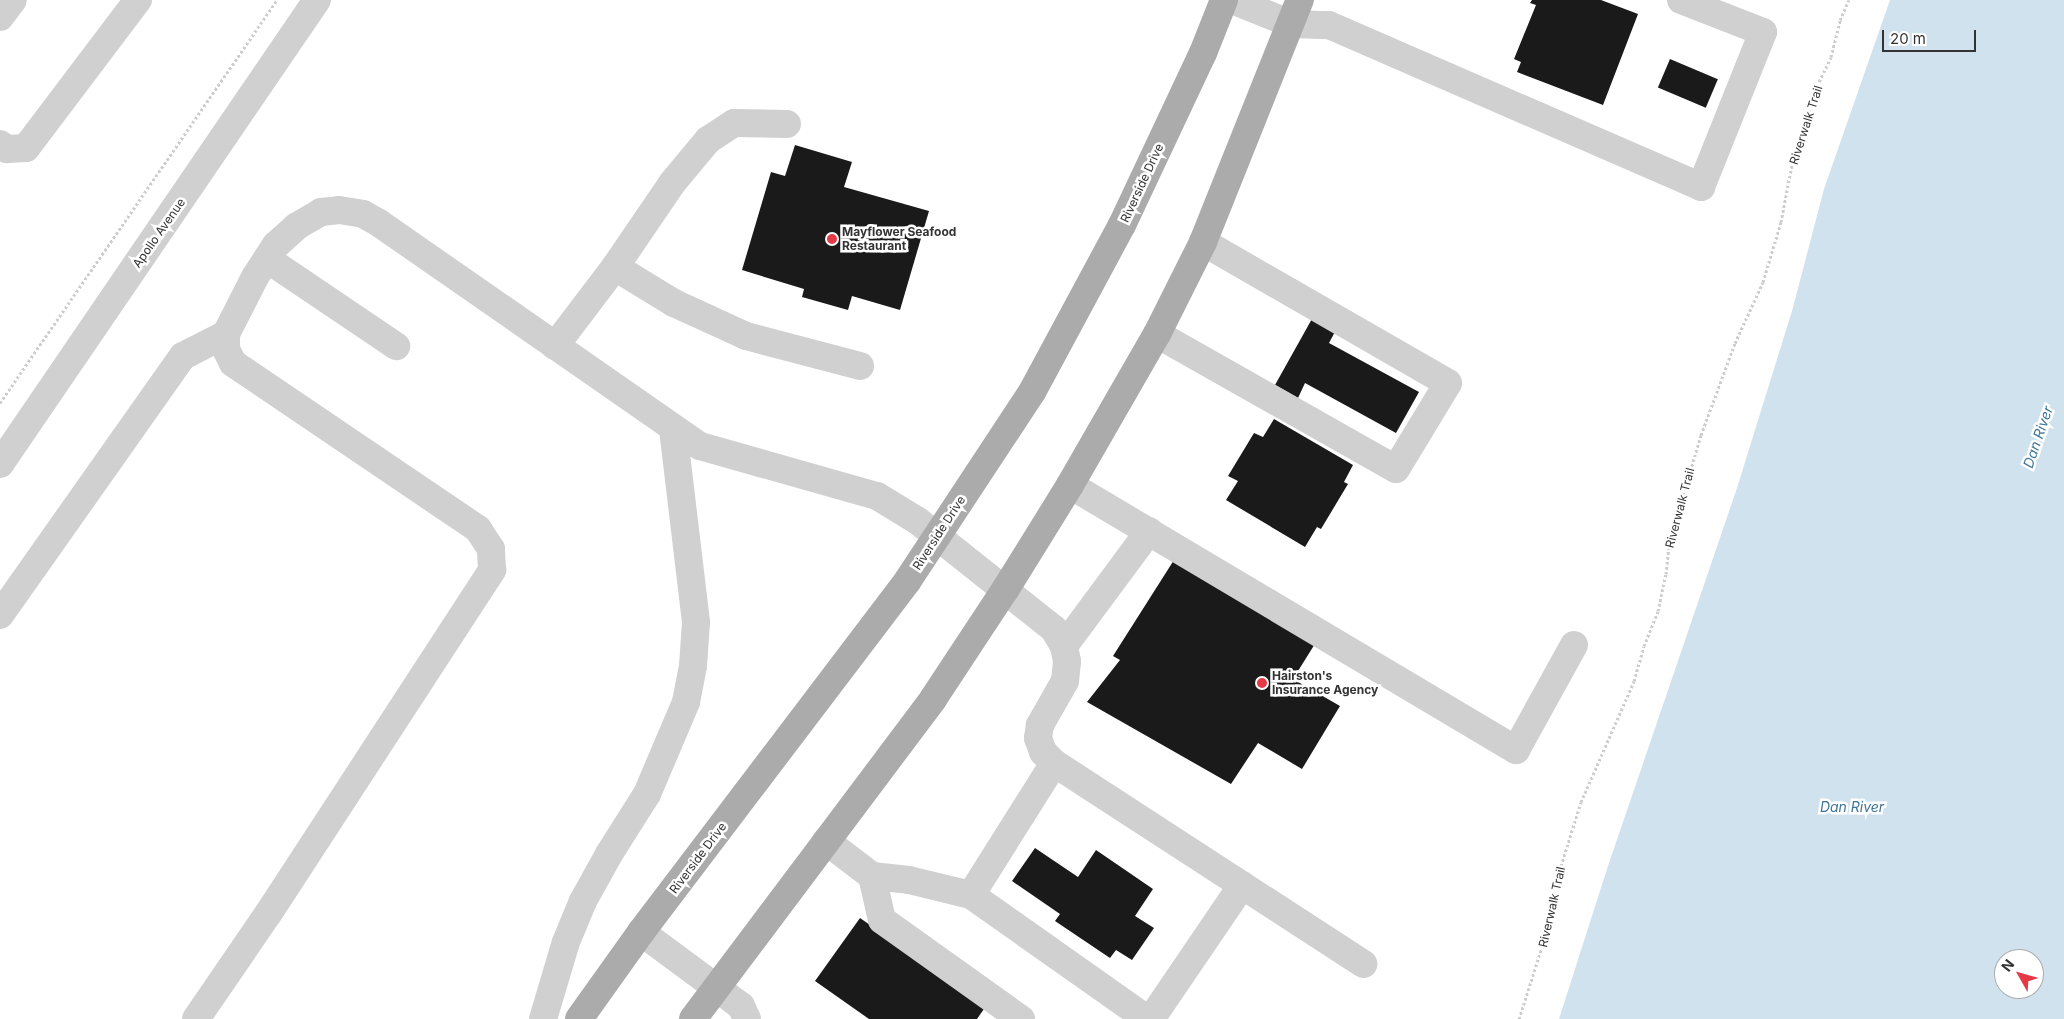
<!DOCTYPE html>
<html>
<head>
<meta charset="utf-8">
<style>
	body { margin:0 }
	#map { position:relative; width:2064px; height:1019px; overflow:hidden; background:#fff; font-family:Inter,sans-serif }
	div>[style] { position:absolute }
	.water>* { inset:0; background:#cfe2ee }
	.building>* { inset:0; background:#1a1a1a; transform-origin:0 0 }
	.path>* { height:3px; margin-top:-1.5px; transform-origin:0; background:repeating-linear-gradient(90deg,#cdcdcd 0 2.5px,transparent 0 5px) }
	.minor>* { height:28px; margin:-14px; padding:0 14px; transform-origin:14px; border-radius:14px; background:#d0d0d0 }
	.major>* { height:28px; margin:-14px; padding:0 14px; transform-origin:14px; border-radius:14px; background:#ababab }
	.dots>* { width:14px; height:14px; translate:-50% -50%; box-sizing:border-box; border:2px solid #fff; border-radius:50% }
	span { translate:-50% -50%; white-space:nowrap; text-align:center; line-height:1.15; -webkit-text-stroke:5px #fff; paint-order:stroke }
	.street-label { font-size:12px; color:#333 }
	.poi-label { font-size:12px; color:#333; font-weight:700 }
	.left { translate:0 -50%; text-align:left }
	.water-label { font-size:14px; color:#3f7597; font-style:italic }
	.north { position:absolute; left:1994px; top:949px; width:50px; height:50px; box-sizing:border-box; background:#fff; border:1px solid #adadad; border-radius:50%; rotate:308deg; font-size:14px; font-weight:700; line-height:20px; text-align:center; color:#333 }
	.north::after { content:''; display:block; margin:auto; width:18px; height:22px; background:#e63946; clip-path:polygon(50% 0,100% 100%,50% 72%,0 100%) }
	.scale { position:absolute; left:1882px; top:30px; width:94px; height:22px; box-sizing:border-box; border:2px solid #333; border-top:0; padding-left:6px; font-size:15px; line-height:18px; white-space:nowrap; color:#333; -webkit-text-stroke:4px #fff; paint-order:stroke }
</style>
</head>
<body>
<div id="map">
	<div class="water">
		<i style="clip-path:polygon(evenodd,1890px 0,2064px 0,2064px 1019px,1559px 1019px,1608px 866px,1737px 488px,1792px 311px,1824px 189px,1890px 0,2004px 959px,2034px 959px,2034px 989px,2004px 989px,2004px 959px)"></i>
	</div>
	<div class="building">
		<i style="clip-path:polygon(1532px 0,1601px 0,1638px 14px,1603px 105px,1517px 72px,1521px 62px,1514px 59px,1536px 5px,1530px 3px)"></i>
		<i style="left:1670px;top:59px;width:52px;height:31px;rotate:23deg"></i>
		<i style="clip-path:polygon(795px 145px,852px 162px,844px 187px,929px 211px,900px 310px,852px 296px,848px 310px,802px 297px,804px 289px,742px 270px,771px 172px,785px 176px)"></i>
		<i style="clip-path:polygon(1313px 317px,1336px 330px,1329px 343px,1419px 392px,1396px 433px,1305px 383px,1298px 398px,1275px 385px)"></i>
		<i style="clip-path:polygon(1274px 419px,1353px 465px,1344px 482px,1348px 484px,1321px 529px,1317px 527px,1305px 547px,1226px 500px,1238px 481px,1228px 476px,1254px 433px,1263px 437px)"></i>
		<i style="clip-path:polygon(1174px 560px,1318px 639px,1293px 679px,1340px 706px,1302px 769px,1258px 743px,1231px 784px,1087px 702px,1120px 660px,1113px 656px)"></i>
		<i style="clip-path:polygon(1035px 848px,1078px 877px,1096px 850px,1153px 889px,1135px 916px,1154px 928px,1132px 960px,1116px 950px,1110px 958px,1055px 921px,1060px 914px,1012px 881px)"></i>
		<i style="clip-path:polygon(860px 918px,986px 1006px,977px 1019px,869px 1019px,815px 981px)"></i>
	</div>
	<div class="path">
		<i style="left:0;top:403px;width:489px;rotate:-55.5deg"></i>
		<i style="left:1519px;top:1019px;width:96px;rotate:-72.3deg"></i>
		<i style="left:1548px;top:928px;width:44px;rotate:-80.8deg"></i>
		<i style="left:1555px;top:885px;width:87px;rotate:-72.6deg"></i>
		<i style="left:1581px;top:802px;width:132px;rotate:-66.3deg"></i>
		<i style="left:1634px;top:681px;width:36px;rotate:-74deg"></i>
		<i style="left:1644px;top:646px;width:38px;rotate:-68deg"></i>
		<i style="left:1658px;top:611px;width:38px;rotate:-78deg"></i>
		<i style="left:1666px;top:574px;width:31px;rotate:-84deg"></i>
		<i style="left:1669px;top:543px;width:113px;rotate:-73.5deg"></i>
		<i style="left:1701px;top:435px;width:98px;rotate:-69.7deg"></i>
		<i style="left:1735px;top:343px;width:67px;rotate:-65.3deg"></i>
		<i style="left:1763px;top:282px;width:63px;rotate:-73.3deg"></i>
		<i style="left:1781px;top:222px;width:64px;rotate:-79.2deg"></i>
		<i style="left:1793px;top:159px;width:77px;rotate:-71.8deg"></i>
		<i style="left:1817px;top:86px;width:32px;rotate:-64deg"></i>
		<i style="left:1831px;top:57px;width:38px;rotate:-76deg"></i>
		<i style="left:1840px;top:20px;width:22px;rotate:-66deg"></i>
	</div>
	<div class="minor">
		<i style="left:1232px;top:0;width:64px;rotate:22.1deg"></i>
		<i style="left:1291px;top:24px;width:38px;rotate:2deg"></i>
		<i style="left:1329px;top:25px;width:406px;rotate:23.5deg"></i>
		<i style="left:1701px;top:187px;width:167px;rotate:-68.2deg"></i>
		<i style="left:1763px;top:32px;width:88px;rotate:-158.7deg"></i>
		<i style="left:0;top:17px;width:21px;rotate:-53deg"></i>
		<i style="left:0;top:144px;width:9px;rotate:36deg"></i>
		<i style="left:7px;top:149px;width:19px;rotate:-3deg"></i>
		<i style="left:26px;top:148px;width:186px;rotate:-52.9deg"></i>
		<i style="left:267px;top:259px;width:156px;rotate:34deg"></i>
		<i style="left:615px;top:267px;width:69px;rotate:31.4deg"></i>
		<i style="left:674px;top:303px;width:79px;rotate:24.6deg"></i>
		<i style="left:746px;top:336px;width:118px;rotate:14.7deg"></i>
		<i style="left:1157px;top:334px;width:274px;rotate:29.5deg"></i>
		<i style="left:1396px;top:469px;width:100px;rotate:-58.8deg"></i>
		<i style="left:1448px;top:383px;width:283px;rotate:-150.1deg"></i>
		<i style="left:555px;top:346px;width:99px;rotate:-52.8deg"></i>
		<i style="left:615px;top:267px;width:103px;rotate:-55.7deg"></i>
		<i style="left:673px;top:182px;width:55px;rotate:-50.2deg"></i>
		<i style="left:708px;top:140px;width:31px;rotate:-33deg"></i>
		<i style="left:734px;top:123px;width:53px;rotate:1.1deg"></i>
		<i style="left:0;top:464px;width:562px;rotate:-55.66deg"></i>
		<i style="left:1070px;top:485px;width:519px;rotate:30.72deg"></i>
		<i style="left:1516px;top:750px;width:120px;rotate:-61.1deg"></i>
		<i style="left:0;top:615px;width:317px;rotate:-54.8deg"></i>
		<i style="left:183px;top:356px;width:48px;rotate:-27.1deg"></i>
		<i style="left:1064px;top:646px;width:143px;rotate:-53.5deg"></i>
		<i style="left:826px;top:841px;width:58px;rotate:37.3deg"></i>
		<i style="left:872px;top:876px;width:37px;rotate:6deg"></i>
		<i style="left:909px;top:880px;width:64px;rotate:13.6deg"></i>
		<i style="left:971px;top:895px;width:215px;rotate:35.2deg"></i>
		<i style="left:872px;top:876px;width:45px;rotate:77.2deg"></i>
		<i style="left:882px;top:920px;width:171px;rotate:35.5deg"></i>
		<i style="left:971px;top:895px;width:156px;rotate:-57.8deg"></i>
		<i style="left:641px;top:932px;width:124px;rotate:36.5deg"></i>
		<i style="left:741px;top:1006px;width:14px;rotate:65deg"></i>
		<i style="left:196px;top:1019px;width:127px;rotate:-55.6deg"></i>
		<i style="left:268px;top:914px;width:411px;rotate:-56.9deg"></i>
		<i style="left:492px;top:570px;width:21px;rotate:-93deg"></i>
		<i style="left:491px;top:549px;width:24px;rotate:-123deg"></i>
		<i style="left:478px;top:529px;width:296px;rotate:-145.9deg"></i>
		<i style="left:233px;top:363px;width:16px;rotate:-117deg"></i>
		<i style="left:226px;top:349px;width:15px;rotate:-90deg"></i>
		<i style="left:226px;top:334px;width:64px;rotate:-63deg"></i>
		<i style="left:255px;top:277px;width:38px;rotate:-57deg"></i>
		<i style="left:276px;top:245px;width:28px;rotate:-42deg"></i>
		<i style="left:297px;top:226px;width:28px;rotate:-30deg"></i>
		<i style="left:321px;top:212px;width:18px;rotate:-6deg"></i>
		<i style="left:339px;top:210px;width:24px;rotate:9deg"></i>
		<i style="left:363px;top:214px;width:18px;rotate:29deg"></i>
		<i style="left:379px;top:223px;width:391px;rotate:34.8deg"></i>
		<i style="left:700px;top:446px;width:184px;rotate:15.8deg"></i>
		<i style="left:877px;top:496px;width:48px;rotate:31.4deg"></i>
		<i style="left:918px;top:521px;width:174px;rotate:38.5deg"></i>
		<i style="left:1054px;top:629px;width:20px;rotate:60deg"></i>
		<i style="left:1064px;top:646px;width:16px;rotate:79deg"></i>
		<i style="left:1067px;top:662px;width:19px;rotate:96deg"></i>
		<i style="left:1065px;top:681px;width:51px;rotate:119.6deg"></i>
		<i style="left:1040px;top:725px;width:13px;rotate:99deg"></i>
		<i style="left:1038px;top:738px;width:15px;rotate:70deg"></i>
		<i style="left:1043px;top:752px;width:16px;rotate:45deg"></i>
		<i style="left:1054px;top:763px;width:369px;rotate:33deg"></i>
		<i style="left:543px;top:1019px;width:80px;rotate:-73.4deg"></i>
		<i style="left:566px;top:942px;width:44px;rotate:-67.5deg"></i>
		<i style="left:583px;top:901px;width:54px;rotate:-61deg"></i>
		<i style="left:609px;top:854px;width:71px;rotate:-57.7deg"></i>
		<i style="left:647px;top:794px;width:100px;rotate:-67deg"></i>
		<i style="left:686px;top:702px;width:37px;rotate:-79deg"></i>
		<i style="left:693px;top:666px;width:44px;rotate:-86.1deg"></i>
		<i style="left:696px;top:622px;width:194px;rotate:-96.8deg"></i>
		<i style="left:1151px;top:1019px;width:162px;rotate:-55.8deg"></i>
	</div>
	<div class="major">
		<i style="left:579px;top:1019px;width:107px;rotate:-54.5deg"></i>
		<i style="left:641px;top:932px;width:442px;rotate:-52.8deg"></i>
		<i style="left:908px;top:580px;width:225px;rotate:-56.6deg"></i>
		<i style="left:1032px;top:392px;width:190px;rotate:-61.7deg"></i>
		<i style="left:1122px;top:225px;width:190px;rotate:-64.8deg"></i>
		<i style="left:1203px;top:53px;width:57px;rotate:-68.4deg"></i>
		<i style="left:693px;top:1019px;width:400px;rotate:-53.1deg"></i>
		<i style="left:933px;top:699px;width:131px;rotate:-56.6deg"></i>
		<i style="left:1005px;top:590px;width:123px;rotate:-58.2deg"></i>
		<i style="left:1070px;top:485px;width:174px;rotate:-60.1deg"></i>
		<i style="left:1157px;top:334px;width:103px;rotate:-63.4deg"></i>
		<i style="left:1203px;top:242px;width:261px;rotate:-68.2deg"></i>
	</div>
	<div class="dots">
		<i style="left:832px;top:239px;background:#e63946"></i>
		<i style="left:1262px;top:683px;background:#e63946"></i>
	</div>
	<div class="street-label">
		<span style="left:1806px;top:125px;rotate:-72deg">Riverwalk Trail</span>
		<span style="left:1142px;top:183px;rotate:-65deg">Riverside Drive</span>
		<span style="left:159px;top:233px;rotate:-55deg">Apollo Avenue</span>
		<span style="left:1680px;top:508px;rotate:-75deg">Riverwalk Trail</span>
		<span style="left:939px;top:533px;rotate:-57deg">Riverside Drive</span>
		<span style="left:698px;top:858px;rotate:-53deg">Riverside Drive</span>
		<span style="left:1552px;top:907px;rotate:-77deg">Riverwalk Trail</span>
	</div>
	<div class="poi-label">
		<span class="left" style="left:842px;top:239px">Mayflower Seafood<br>Restaurant</span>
		<span class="left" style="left:1272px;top:683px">Hairston's<br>Insurance Agency</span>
	</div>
	<div class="water-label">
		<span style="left:2038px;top:437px;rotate:-71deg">Dan River</span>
		<span style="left:1852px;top:807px">Dan River</span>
	</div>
	<div class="north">N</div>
	<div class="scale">20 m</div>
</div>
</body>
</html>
